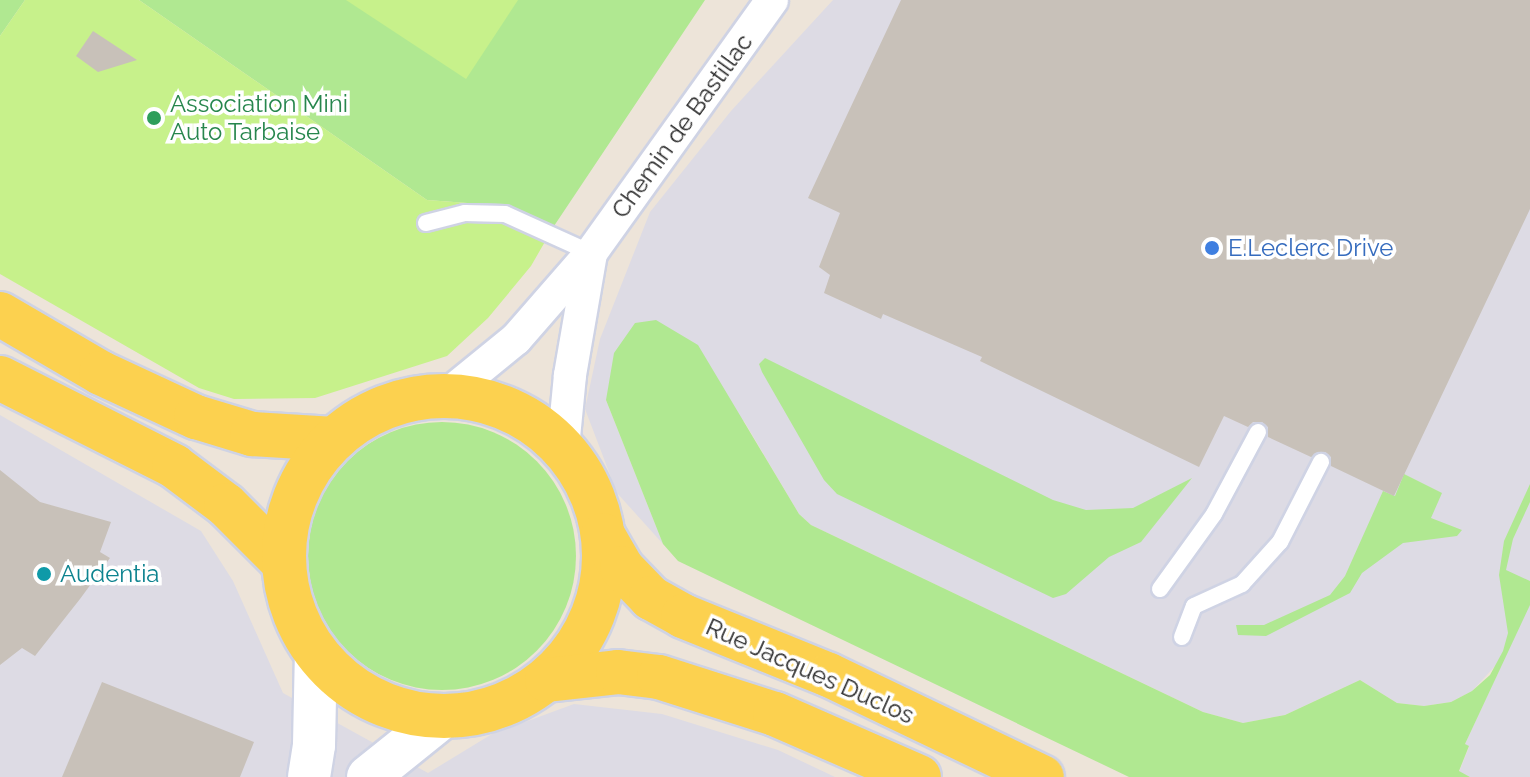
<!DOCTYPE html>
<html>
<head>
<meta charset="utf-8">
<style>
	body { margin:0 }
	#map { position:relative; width:1530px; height:777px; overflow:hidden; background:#ede4d9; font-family:Raleway,sans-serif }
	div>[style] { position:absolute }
	.industrial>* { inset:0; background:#dddbe4 }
	.green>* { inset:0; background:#b0e891 }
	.round { border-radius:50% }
	.pitch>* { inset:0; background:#c7f18b }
	.building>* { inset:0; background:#c8c1b9 }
	.roads { filter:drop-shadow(2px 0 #cfd3e4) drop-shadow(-2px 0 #cfd3e4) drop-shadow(0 2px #cfd3e4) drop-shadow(0 -2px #cfd3e4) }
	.service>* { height:16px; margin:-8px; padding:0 8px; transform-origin:8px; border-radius:8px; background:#fff }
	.minor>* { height:32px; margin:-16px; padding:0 16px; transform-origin:16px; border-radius:16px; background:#fff }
	.tertiary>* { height:42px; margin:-21px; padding:0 21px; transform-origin:21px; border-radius:21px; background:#fff }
	.primary>* { height:44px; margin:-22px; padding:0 22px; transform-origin:22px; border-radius:22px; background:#fcd14f }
	.primary>.ring { margin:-22px; padding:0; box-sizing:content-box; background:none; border:44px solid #fcd14f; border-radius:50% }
	.dots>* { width:22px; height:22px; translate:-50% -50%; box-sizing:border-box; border:4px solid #fff; border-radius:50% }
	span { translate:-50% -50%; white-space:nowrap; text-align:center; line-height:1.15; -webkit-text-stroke:7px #fff; paint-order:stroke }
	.leisure-label { font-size:24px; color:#27864d }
	.left { translate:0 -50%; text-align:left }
	.street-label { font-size:24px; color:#292929 }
	.shop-label { font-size:24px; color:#366cbe }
	.culture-label { font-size:24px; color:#0d838f }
</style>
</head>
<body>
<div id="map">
	<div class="industrial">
		<i style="clip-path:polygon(833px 0,1530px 0,1530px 777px,1470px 777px,1459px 772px,1469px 747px,1465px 744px,1502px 664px,1498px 663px,1472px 691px,1451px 702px,1424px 706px,1397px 703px,1360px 680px,1285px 715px,1243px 723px,1203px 712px,811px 525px,799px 514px,744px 421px,606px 400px,663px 544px,617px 493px,585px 409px,600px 339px,650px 212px,731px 111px)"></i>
		<i style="clip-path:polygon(0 415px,201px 531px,233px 581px,283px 693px,428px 773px,492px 734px,574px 704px,662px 714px,778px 750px,835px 777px,0 777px)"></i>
	</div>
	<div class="green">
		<i style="clip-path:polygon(0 0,25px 0,0 36px)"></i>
		<i style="clip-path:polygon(139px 0,705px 0,554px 226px,508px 206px,427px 200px)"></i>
		<i style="clip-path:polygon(656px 320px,698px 345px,799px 514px,811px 525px,1203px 712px,1243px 723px,1285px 715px,1360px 680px,1397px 703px,1424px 706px,1451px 702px,1472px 691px,1490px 675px,1503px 651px,1508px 633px,1499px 575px,1504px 541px,1530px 484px,1530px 502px,1513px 539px,1506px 570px,1530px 581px,1530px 605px,1465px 744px,1469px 746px,1459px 771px,1470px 777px,1129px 777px,678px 561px,663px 544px,606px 400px,614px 353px,635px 323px)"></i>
		<i style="clip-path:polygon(765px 358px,1053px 500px,1086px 510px,1133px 508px,1192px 478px,1141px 542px,1109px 557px,1066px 594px,1053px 598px,837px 494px,824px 480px,762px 372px,759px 364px)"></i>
		<i class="round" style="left:308px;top:422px;width:268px;height:268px"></i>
		<i style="clip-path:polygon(1404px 474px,1442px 493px,1431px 518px,1462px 530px,1457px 536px,1403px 543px,1362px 573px,1350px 593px,1266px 636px,1238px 635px,1236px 625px,1264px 625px,1330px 595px,1345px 576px,1383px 491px,1395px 496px)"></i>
	</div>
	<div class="pitch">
		<i style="clip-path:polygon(25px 0,139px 0,427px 200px,508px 206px,554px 226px,531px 266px,488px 318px,447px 356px,315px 398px,234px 399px,199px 388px,0 274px,0 36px)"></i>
		<i style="clip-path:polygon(346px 0,518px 0,466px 79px)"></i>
	</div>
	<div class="building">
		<i style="clip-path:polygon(901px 0,1530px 0,1530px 209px,1394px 496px,1331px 466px,1331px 457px,1325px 452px,1311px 457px,1268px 437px,1268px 427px,1262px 422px,1253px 422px,1248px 427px,1224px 416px,1199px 467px,980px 361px,982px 357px,883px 314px,881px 319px,824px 293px,830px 275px,819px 267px,840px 213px,808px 198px)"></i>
		<i style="clip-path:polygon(93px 31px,137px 60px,98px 72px,76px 56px)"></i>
		<i style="clip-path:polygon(0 470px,40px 502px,111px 522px,100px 552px,110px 558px,80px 599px,35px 656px,22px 648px,0 665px)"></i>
		<i style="clip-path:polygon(102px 682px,254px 742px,240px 777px,62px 777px)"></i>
	</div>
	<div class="roads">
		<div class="service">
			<i style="left:426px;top:223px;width:40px;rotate:-14.4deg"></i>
			<i style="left:465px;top:213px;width:40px;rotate:1.4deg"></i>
			<i style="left:505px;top:214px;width:94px;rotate:24.4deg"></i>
			<i style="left:1160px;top:589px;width:92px;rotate:-54.2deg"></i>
			<i style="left:1214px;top:514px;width:93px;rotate:-61.8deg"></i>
			<i style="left:1182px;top:637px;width:33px;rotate:-69deg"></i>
			<i style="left:1194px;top:606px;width:53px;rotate:-24.6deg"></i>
			<i style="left:1242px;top:584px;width:57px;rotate:-47.9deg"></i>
			<i style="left:1280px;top:542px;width:90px;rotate:-62.9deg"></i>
		</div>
		<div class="minor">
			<i style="left:446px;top:396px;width:90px;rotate:-39.2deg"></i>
			<i style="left:516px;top:339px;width:114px;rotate:-48.9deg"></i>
			<i style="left:591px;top:253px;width:311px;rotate:-54.4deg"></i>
			<i style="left:563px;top:448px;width:73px;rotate:-84.5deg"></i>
			<i style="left:570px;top:375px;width:123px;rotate:-80.2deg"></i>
		</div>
		<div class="tertiary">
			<i style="left:309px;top:777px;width:32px;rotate:-81deg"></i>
			<i style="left:314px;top:745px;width:92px;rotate:-88.8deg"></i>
			<i style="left:368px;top:777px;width:96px;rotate:-38.7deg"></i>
		</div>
		<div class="primary">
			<i style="left:0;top:314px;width:117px;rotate:30.3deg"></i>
			<i style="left:101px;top:373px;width:105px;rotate:24.9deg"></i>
			<i style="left:196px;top:417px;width:59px;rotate:16.9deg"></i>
			<i style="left:252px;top:434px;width:82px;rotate:3.5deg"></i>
			<i style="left:0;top:378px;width:195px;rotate:26.8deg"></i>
			<i style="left:174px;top:466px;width:65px;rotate:36.9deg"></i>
			<i style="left:226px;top:505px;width:82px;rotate:45deg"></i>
			<i class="ring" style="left:284px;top:396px;width:276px;height:276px"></i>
			<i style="left:603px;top:535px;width:38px;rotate:60deg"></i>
			<i style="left:622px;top:568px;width:42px;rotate:46deg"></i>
			<i style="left:651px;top:598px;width:37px;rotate:29deg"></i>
			<i style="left:683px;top:616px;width:157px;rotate:22deg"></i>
			<i style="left:829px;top:675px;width:236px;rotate:25.6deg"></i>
			<i style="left:547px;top:680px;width:71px;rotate:-6.4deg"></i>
			<i style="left:618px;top:672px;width:41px;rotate:7deg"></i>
			<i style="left:659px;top:677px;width:122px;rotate:17.7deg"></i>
			<i style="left:775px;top:714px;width:157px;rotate:23.6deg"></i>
		</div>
	</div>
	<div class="dots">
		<i style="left:154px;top:118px;background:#2e9e5b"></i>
		<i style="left:1212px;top:248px;background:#3f7fe0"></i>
		<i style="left:44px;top:574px;background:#0f9aa8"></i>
	</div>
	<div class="leisure-label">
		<span class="left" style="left:170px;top:118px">Association Mini<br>Auto Tarbaise</span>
	</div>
	<div class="street-label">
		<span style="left:682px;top:126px;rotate:-54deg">Chemin de Bastillac</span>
		<span style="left:810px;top:671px;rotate:24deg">Rue Jacques Duclos</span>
	</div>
	<div class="shop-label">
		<span class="left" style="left:1228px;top:248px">E.Leclerc Drive</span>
	</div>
	<div class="culture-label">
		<span class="left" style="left:60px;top:574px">Audentia</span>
	</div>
</div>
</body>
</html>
